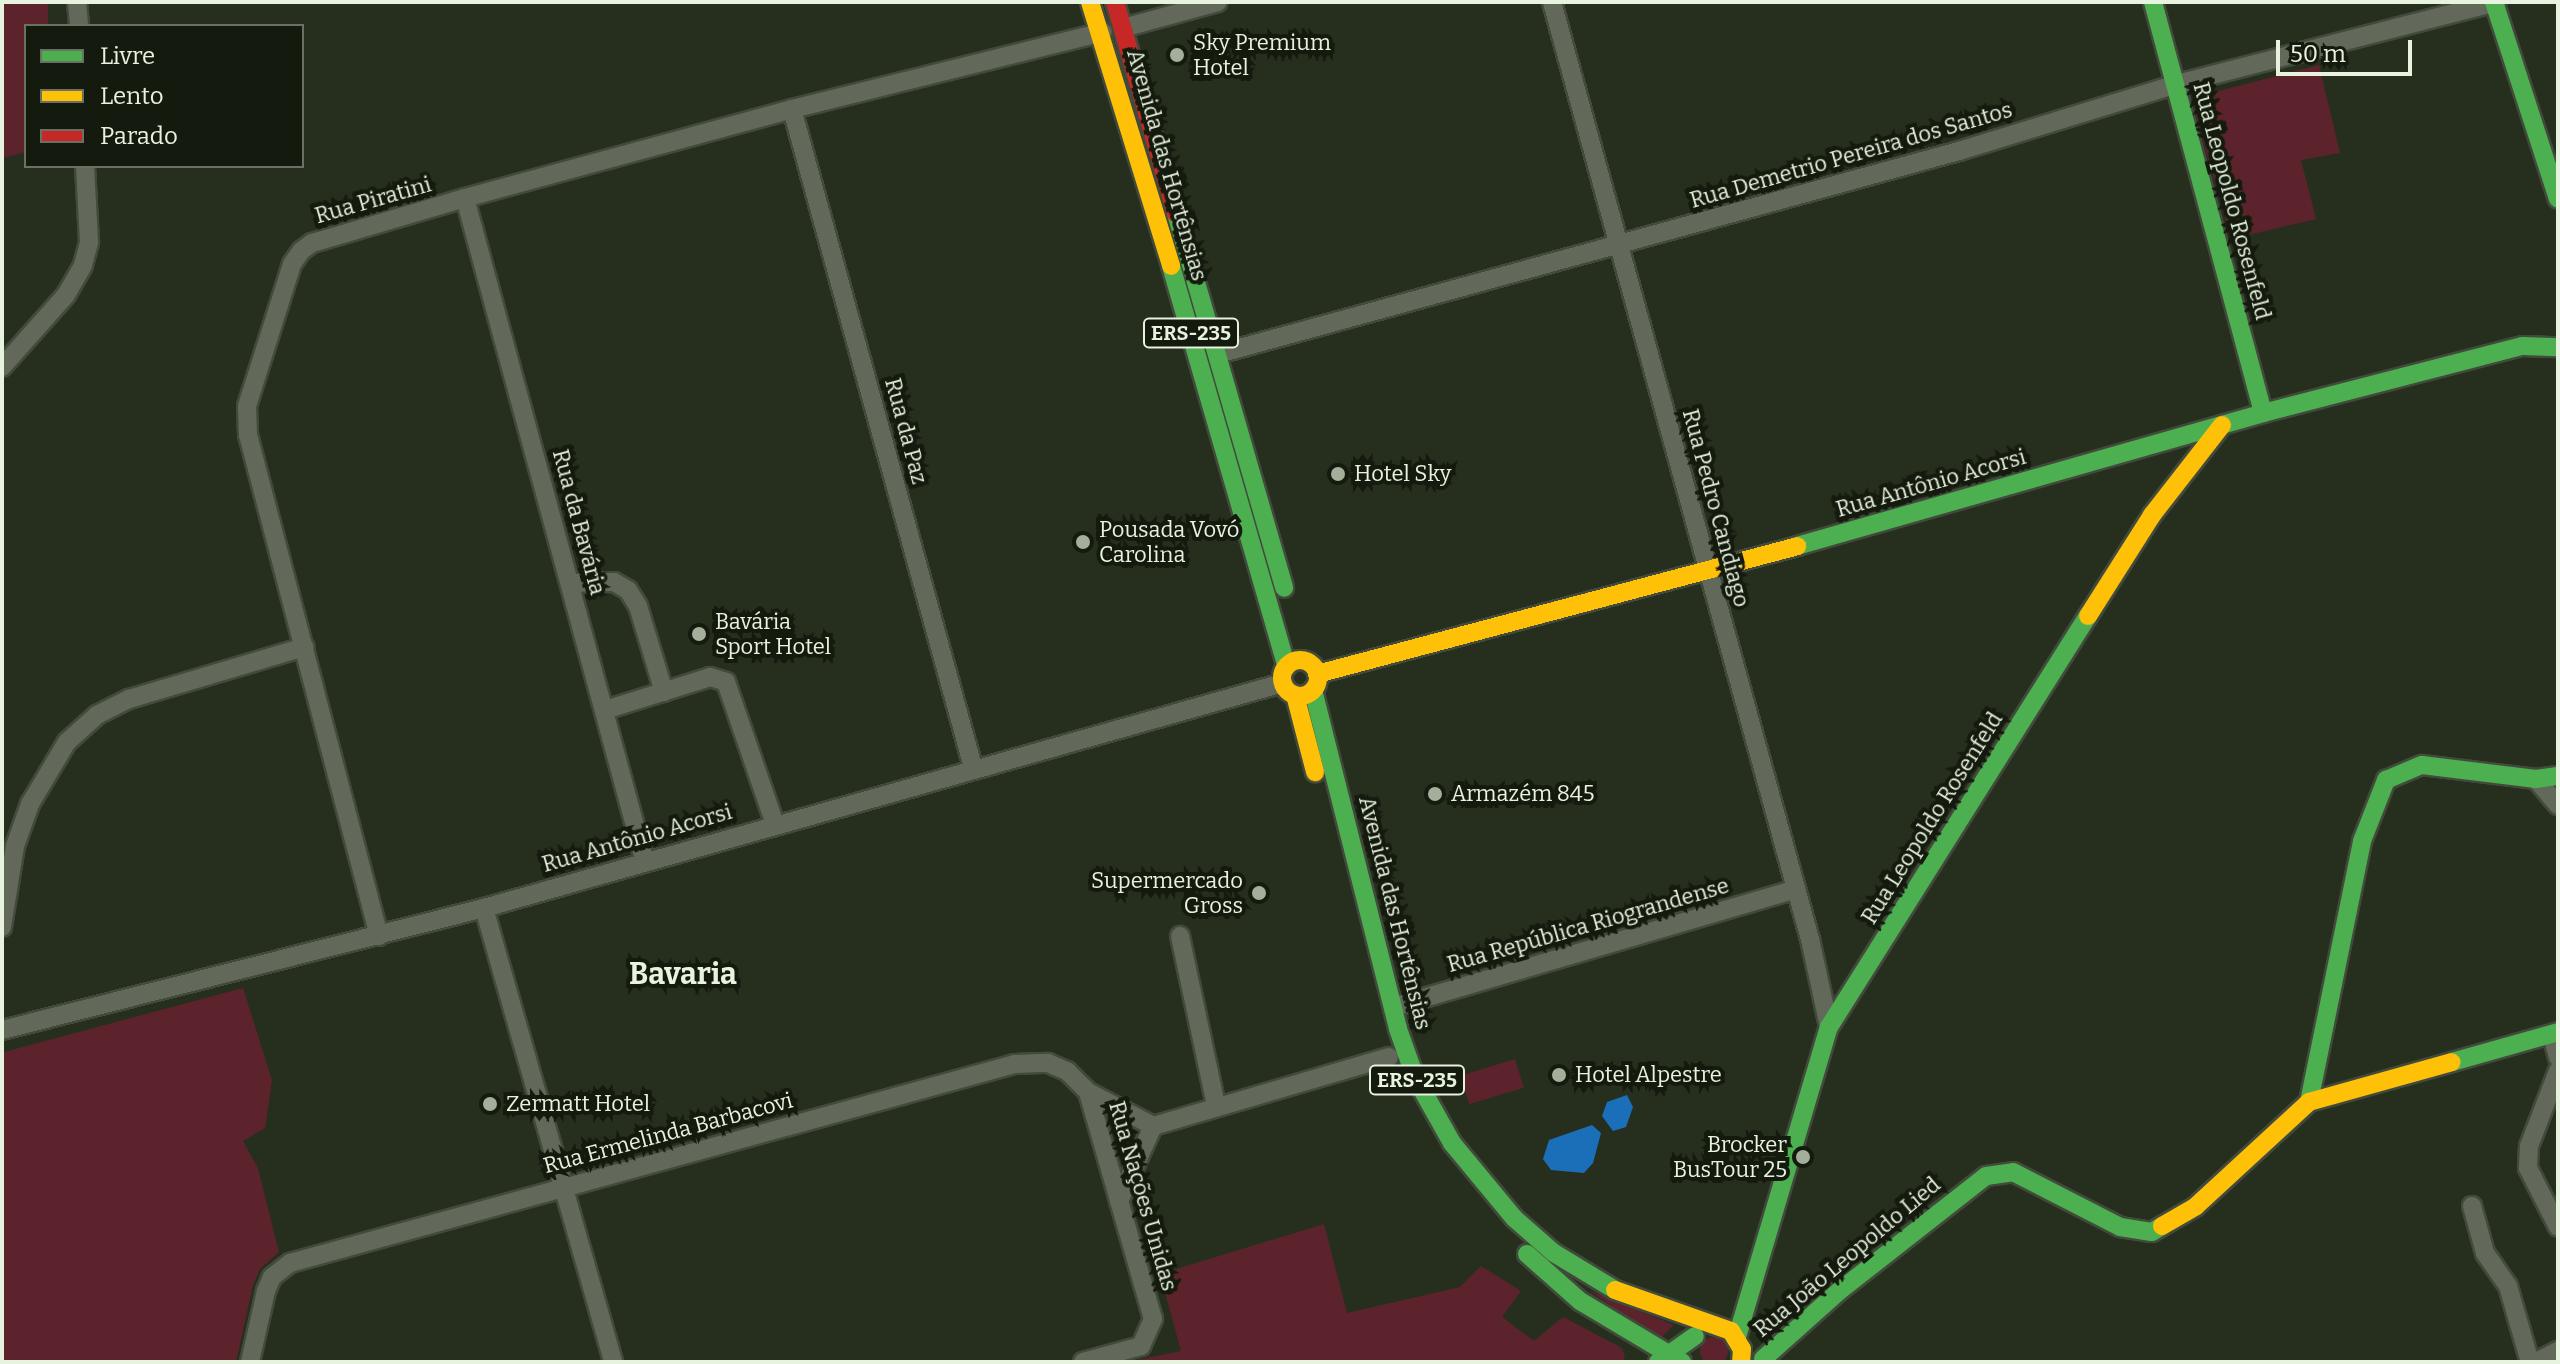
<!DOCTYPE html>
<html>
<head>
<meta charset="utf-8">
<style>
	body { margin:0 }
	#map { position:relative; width:2560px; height:1364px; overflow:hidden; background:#262f1e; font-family:Bitter,serif }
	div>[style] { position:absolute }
	.green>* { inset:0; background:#5c232d; transform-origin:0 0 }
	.round { border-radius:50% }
	.water>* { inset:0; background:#1b6fb9 }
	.roads { filter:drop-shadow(2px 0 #424a3c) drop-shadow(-2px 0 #424a3c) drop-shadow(0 2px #424a3c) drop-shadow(0 -2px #424a3c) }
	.street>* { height:18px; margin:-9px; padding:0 9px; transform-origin:9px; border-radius:9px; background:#62695a }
	.fast>* { height:18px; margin:-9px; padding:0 9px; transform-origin:9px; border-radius:9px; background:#4caf50 }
	.slow>* { height:18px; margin:-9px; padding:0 9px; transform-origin:9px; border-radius:9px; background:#ffc107 }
	.slow>.ring { margin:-9px; padding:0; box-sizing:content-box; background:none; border:18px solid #ffc107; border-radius:50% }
	.jam>* { height:18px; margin:-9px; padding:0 9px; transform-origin:9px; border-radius:9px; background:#c62828 }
	.dots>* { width:22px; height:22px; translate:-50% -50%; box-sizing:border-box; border:4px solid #141b0e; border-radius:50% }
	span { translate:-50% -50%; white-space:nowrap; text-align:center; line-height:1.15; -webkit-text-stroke:8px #141b0e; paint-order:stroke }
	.shield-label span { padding:2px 6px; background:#141b0e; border:2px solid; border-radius:6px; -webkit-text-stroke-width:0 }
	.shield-label { font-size:20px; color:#e7f2df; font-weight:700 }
	.poi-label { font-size:22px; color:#e7f2df }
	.left { translate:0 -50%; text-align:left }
	.right { translate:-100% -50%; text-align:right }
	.street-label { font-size:22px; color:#e7f2df }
	.district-label { font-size:30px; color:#e7f2df; font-weight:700 }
	.frame { position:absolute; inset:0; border:4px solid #e7f2df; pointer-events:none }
	.legend { position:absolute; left:24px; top:24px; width:280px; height:144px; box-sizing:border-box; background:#141b0e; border:2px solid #687162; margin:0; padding:10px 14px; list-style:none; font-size:24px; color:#e7f2df }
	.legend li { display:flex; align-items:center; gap:16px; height:40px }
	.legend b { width:40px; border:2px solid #687162 }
	.scale { position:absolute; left:2276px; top:40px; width:136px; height:36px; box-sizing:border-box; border:4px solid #e7f2df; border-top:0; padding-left:10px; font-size:24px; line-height:28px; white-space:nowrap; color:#e7f2df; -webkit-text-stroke:6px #141b0e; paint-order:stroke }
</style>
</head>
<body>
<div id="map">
	<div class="green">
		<i style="clip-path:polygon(2px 2px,48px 2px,48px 26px,26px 26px,26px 152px,2px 158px)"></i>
		<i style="clip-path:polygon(2319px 65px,2340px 153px,2301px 160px,2316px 219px,2231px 239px,2194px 109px,2200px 96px)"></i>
		<i style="clip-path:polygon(243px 988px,272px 1080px,265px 1128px,243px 1141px,258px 1168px,279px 1252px,260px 1269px,253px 1285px,236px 1362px,2px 1362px,4px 1052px)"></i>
		<i style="left:1515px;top:1059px;width:30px;height:57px;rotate:73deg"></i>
		<i style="clip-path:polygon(1324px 1224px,1347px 1313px,1460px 1287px,1481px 1266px,1521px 1291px,1502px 1317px,1534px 1341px,1563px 1317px,1622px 1348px,1625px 1357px,1622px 1362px,1127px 1362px,1181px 1351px,1160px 1274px)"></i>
		<i style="clip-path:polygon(1588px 1290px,1674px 1325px,1660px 1339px)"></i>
		<i class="round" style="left:1700px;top:1337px;width:28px;height:28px"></i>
	</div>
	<div class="water">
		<i style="clip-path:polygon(1627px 1095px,1633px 1107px,1626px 1127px,1613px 1131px,1602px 1116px,1607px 1102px)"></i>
		<i style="clip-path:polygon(1592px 1125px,1601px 1133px,1593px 1163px,1584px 1173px,1551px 1170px,1543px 1159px,1549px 1140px)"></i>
	</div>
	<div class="roads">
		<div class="street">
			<i style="left:77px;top:2px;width:24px;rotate:85deg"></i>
			<i style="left:1552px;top:2px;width:972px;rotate:74.61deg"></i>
			<i style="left:1810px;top:939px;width:90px;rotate:77.8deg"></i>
			<i style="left:1123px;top:28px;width:98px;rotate:-15.3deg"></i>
			<i style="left:792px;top:109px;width:682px;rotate:74.62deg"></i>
			<i style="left:465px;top:198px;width:685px;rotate:74.85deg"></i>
			<i style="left:1218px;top:354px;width:768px;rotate:-15.32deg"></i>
			<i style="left:1959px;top:151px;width:228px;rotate:-17.1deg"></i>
			<i style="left:2177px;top:84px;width:330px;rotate:-14.4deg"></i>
			<i style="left:2px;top:367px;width:96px;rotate:-48.4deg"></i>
			<i style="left:66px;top:295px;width:34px;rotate:-60deg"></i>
			<i style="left:83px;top:265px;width:24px;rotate:-75deg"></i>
			<i style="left:89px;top:242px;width:76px;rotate:-93deg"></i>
			<i style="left:570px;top:583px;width:44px;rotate:-1.3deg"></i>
			<i style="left:614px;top:582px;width:16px;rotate:30deg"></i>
			<i style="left:628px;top:590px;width:19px;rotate:58deg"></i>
			<i style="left:638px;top:606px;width:90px;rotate:73.2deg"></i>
			<i style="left:605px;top:710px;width:110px;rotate:-17.4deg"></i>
			<i style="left:710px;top:677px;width:17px;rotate:17deg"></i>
			<i style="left:726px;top:682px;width:150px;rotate:71deg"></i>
			<i style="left:2536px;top:779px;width:34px;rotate:50deg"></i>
			<i style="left:484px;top:908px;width:472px;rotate:74.1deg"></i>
			<i style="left:2px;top:927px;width:82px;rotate:-80.9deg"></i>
			<i style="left:15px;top:846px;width:45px;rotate:-70.3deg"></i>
			<i style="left:30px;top:804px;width:72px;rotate:-59.2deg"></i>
			<i style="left:67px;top:742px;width:40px;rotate:-42deg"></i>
			<i style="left:97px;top:715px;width:36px;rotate:-27deg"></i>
			<i style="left:129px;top:699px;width:183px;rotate:-16.5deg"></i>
			<i style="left:379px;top:936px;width:518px;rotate:-104.65deg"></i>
			<i style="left:248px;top:435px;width:29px;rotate:-92deg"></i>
			<i style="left:247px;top:406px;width:149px;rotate:-72.4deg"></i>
			<i style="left:292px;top:264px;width:16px;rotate:-55deg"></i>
			<i style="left:301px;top:251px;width:14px;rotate:-36deg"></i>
			<i style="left:312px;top:243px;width:159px;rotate:-16.4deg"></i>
			<i style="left:465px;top:198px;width:339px;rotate:-15.2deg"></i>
			<i style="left:792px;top:109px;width:320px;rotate:-13.9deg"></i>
			<i style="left:1180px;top:936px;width:173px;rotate:78deg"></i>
			<i style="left:1393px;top:1007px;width:420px;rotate:-16.3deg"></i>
			<i style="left:2px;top:1030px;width:497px;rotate:-14.2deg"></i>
			<i style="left:484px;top:908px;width:830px;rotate:-15.73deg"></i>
			<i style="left:2552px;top:1035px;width:23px;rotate:75deg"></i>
			<i style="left:2558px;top:1071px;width:80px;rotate:111.1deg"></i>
			<i style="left:2529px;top:1146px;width:22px;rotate:93deg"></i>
			<i style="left:2528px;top:1168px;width:66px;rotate:63deg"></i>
			<i style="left:1119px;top:1201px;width:82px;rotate:-65.6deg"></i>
			<i style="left:1153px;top:1126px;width:246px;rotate:-16.3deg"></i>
			<i style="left:2472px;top:1206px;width:49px;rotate:74.5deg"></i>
			<i style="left:2485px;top:1253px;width:40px;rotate:55.1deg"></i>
			<i style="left:2508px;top:1286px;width:79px;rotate:73.9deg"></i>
			<i style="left:250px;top:1362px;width:73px;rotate:-77.3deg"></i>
			<i style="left:266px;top:1291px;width:15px;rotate:-67deg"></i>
			<i style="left:272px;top:1277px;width:23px;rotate:-38deg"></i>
			<i style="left:290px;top:1263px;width:752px;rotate:-15.35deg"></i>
			<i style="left:1015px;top:1064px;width:33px;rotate:-2deg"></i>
			<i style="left:1048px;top:1063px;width:21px;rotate:23deg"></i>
			<i style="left:1067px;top:1071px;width:30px;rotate:45deg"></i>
			<i style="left:1088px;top:1092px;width:73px;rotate:27.6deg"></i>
			<i style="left:1083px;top:1362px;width:60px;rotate:-15.4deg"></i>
			<i style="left:1141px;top:1346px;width:30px;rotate:-66deg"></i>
			<i style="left:1153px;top:1319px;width:236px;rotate:-106deg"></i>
			<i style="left:2536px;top:1362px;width:25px;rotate:-27deg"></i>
		</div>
		<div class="fast">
			<i style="left:2153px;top:2px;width:425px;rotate:75deg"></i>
			<i style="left:2494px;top:2px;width:207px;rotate:72deg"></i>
			<i style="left:1176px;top:213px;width:390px;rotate:73.9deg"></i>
			<i style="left:1171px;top:266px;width:417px;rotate:73.9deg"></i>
			<i style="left:1797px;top:546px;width:485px;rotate:-15.9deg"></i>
			<i style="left:2263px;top:413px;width:268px;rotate:-14.5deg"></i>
			<i style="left:2523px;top:346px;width:35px;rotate:2deg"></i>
			<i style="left:1313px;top:690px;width:349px;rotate:75.9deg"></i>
			<i style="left:1398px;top:1029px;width:51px;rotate:70.5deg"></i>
			<i style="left:1415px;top:1077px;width:76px;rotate:60.7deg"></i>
			<i style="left:1452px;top:1143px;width:97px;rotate:50.4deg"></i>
			<i style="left:1514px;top:1218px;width:53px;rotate:41.2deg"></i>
			<i style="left:1554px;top:1253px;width:71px;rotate:31.2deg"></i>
			<i style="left:2452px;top:1062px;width:110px;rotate:-15.8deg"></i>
			<i style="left:2309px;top:1102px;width:266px;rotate:-78.5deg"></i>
			<i style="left:2362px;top:841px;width:66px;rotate:-68.5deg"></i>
			<i style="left:2386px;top:780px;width:39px;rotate:-23deg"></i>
			<i style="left:2422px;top:765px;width:115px;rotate:7deg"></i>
			<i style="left:2536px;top:779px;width:22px;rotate:-8deg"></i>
			<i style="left:1527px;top:1254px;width:71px;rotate:41.6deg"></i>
			<i style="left:1580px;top:1301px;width:119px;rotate:30.9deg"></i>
			<i style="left:1737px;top:1337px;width:323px;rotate:-73.5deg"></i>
			<i style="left:1829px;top:1027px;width:486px;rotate:-57.8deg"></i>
			<i style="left:1763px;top:1359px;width:101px;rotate:-41.8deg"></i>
			<i style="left:1838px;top:1292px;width:188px;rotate:-38.1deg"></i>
			<i style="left:1986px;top:1176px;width:27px;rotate:-8deg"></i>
			<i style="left:2013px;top:1172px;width:120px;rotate:27.2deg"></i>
			<i style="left:2120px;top:1227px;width:32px;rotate:9deg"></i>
			<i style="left:2152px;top:1232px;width:12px;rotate:-31deg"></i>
			<i style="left:1658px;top:1362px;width:45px;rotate:-35.1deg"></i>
		</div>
		<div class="slow">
			<i style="left:1090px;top:2px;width:276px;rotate:72.9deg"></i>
			<i style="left:2088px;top:616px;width:120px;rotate:-57.6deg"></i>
			<i style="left:2152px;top:515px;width:114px;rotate:-52.1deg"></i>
			<i class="ring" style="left:1282px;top:660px;width:18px;height:18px"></i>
			<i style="left:1317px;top:674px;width:497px;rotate:-14.9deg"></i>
			<i style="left:1295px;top:695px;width:80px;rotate:75.4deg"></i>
			<i style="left:2162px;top:1226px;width:39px;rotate:-30deg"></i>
			<i style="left:2196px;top:1206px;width:154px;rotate:-42.6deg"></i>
			<i style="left:2309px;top:1102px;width:148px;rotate:-15.6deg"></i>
			<i style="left:1615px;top:1290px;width:123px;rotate:19.5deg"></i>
			<i style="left:1731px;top:1331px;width:21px;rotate:59deg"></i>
			<i style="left:1742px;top:1349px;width:13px;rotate:94deg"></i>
		</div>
		<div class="jam">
			<i style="left:1115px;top:2px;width:220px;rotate:73.9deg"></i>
		</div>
	</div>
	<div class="dots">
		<i style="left:1177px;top:55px;background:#a3ae9b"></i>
		<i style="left:1338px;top:474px;background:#a3ae9b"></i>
		<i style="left:1083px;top:542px;background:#a3ae9b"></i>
		<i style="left:699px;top:634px;background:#a3ae9b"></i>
		<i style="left:1435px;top:794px;background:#a3ae9b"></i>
		<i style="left:1259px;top:893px;background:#a3ae9b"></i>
		<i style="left:1559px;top:1075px;background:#a3ae9b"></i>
		<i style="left:490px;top:1104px;background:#a3ae9b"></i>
		<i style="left:1803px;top:1157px;background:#a3ae9b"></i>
	</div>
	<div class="shield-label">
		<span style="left:1191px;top:333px">ERS-235</span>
		<span style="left:1417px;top:1080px">ERS-235</span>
	</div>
	<div class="poi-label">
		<span class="left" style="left:1193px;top:55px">Sky Premium<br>Hotel</span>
		<span class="left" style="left:1354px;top:474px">Hotel Sky</span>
		<span class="left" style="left:1099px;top:542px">Pousada Vovó<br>Carolina</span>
		<span class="left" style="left:715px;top:634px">Bavária<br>Sport Hotel</span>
		<span class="left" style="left:1451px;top:794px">Armazém 845</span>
		<span class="right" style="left:1243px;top:893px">Supermercado<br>Gross</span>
		<span class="left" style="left:1575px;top:1075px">Hotel Alpestre</span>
		<span class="left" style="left:506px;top:1104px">Zermatt Hotel</span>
		<span class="right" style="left:1787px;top:1157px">Brocker<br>BusTour 25</span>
	</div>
	<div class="street-label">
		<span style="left:1851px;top:155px;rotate:-16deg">Rua Demetrio Pereira dos Santos</span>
		<span style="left:1167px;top:165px;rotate:74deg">Avenida das Hortênsias</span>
		<span style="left:373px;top:200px;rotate:-16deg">Rua Piratini</span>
		<span style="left:2232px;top:201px;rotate:75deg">Rua Leopoldo Rosenfeld</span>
		<span style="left:906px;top:431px;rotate:75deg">Rua da Paz</span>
		<span style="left:1931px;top:483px;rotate:-16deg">Rua Antônio Acorsi</span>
		<span style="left:1716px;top:508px;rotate:75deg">Rua Pedro Candiago</span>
		<span style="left:579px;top:522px;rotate:75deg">Rua da Bavária</span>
		<span style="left:1932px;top:818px;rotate:-58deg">Rua Leopoldo Rosenfeld</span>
		<span style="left:637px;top:838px;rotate:-16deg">Rua Antônio Acorsi</span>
		<span style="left:1395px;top:913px;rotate:76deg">Avenida das Hortênsias</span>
		<span style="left:1588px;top:925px;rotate:-16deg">Rua República Riograndense</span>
		<span style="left:668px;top:1133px;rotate:-15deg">Rua Ermelinda Barbacovi</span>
		<span style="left:1143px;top:1196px;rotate:74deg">Rua Nações Unidas</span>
		<span style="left:1847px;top:1257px;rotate:-40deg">Rua João Leopoldo Lied</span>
	</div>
	<div class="district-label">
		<span style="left:683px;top:974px">Bavaria</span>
	</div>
	<div class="frame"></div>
	<ul class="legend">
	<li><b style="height:10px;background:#4caf50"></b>Livre</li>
	<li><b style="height:10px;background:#ffc107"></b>Lento</li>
	<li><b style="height:10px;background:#c62828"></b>Parado</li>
	</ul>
	<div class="scale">50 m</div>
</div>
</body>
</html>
